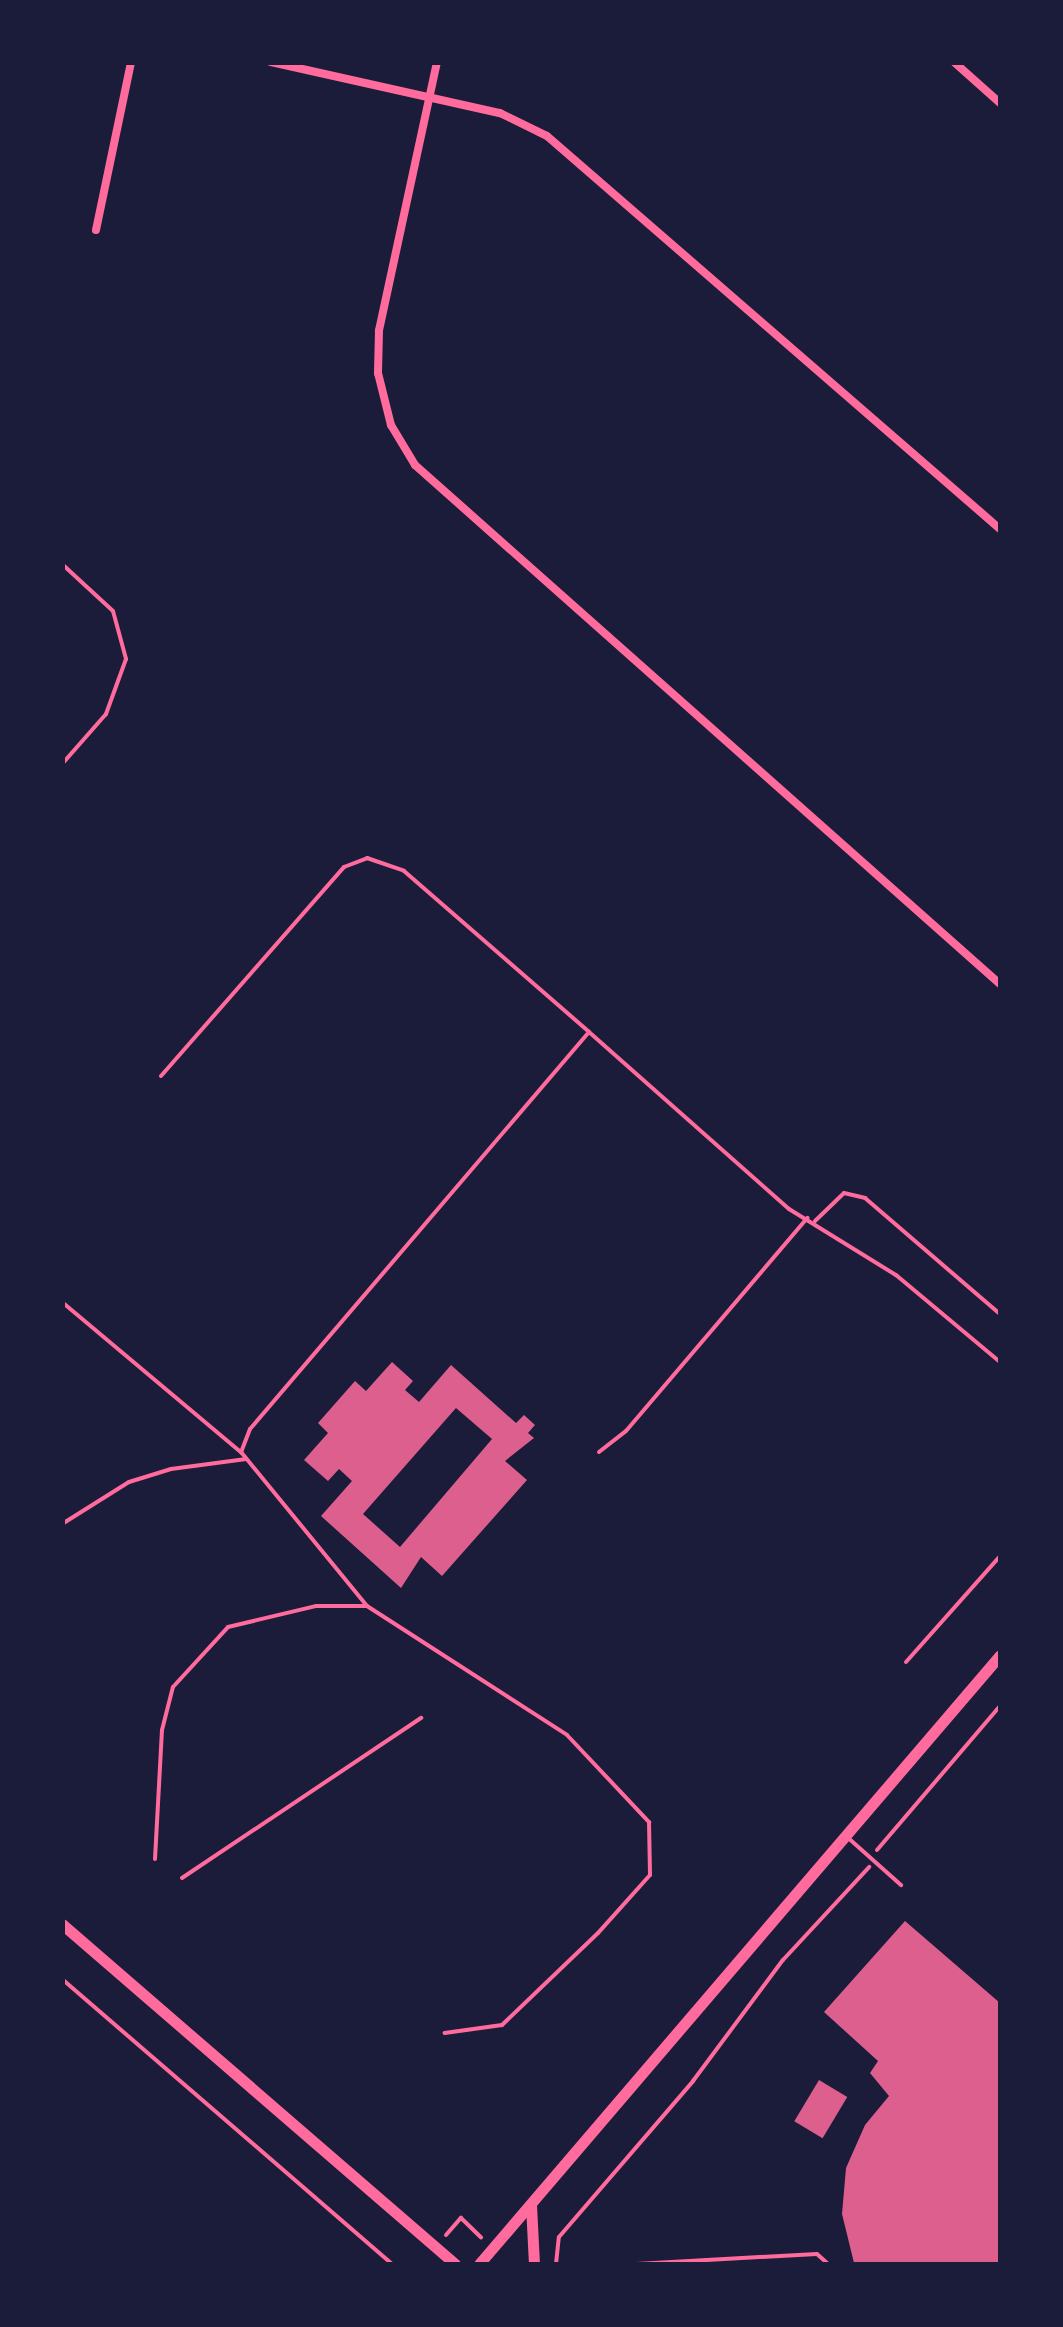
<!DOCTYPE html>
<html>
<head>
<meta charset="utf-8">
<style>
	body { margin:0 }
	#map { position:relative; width:1063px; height:2327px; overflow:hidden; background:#1b1b3a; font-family:Commissioner,sans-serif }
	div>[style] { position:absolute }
	.building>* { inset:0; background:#dd5f8e; transform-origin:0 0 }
	.path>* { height:4px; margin:-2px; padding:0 2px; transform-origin:2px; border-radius:2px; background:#ff6b9d }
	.service>* { height:4px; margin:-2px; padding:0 2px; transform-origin:2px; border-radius:2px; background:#ff6b9d }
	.minor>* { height:8px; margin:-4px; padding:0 4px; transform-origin:4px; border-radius:4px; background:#ff6b9d }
	.secondary>* { height:11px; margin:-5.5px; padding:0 5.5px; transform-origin:5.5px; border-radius:5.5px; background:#ff6b9d }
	span { translate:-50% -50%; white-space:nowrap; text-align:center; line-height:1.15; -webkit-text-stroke:9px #1b1b3a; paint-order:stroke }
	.frame { position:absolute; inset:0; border:65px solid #1b1b3a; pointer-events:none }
</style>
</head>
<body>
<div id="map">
	<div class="building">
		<i style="clip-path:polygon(evenodd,392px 1362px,413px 1381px,405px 1390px,419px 1402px,451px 1365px,516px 1423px,524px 1415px,535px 1425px,528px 1433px,534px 1438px,505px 1461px,527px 1480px,442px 1576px,421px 1557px,401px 1588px,321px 1516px,352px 1481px,339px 1469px,328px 1481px,304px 1460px,328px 1433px,318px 1423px,355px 1381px,366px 1391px,392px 1362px,456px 1408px,492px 1439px,400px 1547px,363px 1514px,456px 1408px)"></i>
		<i style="clip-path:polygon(905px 1921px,1000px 2003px,1000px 2264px,854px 2263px,842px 2214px,846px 2168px,865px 2125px,889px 2096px,870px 2073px,878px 2061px,824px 2012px)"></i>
		<i style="left:819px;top:2080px;width:33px;height:48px;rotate:31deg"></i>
	</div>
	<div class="path">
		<i style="left:877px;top:1850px;width:189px;rotate:-49.5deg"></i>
		<i style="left:62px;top:1979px;width:436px;rotate:40.8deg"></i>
		<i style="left:446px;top:2235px;width:23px;rotate:-49deg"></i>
		<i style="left:461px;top:2218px;width:28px;rotate:44deg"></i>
		<i style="left:556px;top:2264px;width:27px;rotate:-84deg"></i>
		<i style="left:559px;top:2237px;width:206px;rotate:-49.3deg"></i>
		<i style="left:693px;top:2081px;width:151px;rotate:-53.4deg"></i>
		<i style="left:783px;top:1960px;width:127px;rotate:-47.2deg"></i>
		<i style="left:636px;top:2264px;width:181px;rotate:-3.2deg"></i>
		<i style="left:817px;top:2254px;width:15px;rotate:42deg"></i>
	</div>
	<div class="service">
		<i style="left:62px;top:564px;width:69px;rotate:42.7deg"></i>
		<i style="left:113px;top:611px;width:50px;rotate:74.8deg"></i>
		<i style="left:126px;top:659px;width:59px;rotate:110deg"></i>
		<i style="left:106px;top:714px;width:67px;rotate:131.3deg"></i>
		<i style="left:589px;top:1032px;width:267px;rotate:41.5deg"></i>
		<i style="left:789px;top:1209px;width:126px;rotate:31.7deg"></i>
		<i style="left:896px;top:1275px;width:136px;rotate:39.9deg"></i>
		<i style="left:161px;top:1076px;width:278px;rotate:-48.8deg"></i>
		<i style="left:344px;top:867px;width:25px;rotate:-21deg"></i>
		<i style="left:367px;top:858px;width:39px;rotate:19deg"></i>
		<i style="left:404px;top:871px;width:245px;rotate:41deg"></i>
		<i style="left:589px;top:1032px;width:522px;rotate:130.49deg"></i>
		<i style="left:250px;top:1429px;width:25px;rotate:111deg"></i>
		<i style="left:241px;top:1452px;width:199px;rotate:50.7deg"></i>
		<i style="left:367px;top:1606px;width:238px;rotate:32.8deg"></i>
		<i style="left:567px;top:1735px;width:120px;rotate:46.7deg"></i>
		<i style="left:649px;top:1822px;width:53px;rotate:88.9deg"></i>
		<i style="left:650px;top:1875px;width:78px;rotate:131.9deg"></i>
		<i style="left:598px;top:1933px;width:133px;rotate:136.2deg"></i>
		<i style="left:502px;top:2025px;width:58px;rotate:172deg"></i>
		<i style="left:815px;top:1221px;width:40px;rotate:-44deg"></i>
		<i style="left:844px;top:1193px;width:22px;rotate:13deg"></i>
		<i style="left:865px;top:1198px;width:178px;rotate:40.7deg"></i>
		<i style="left:62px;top:1302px;width:234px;rotate:40deg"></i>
		<i style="left:599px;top:1452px;width:34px;rotate:-38deg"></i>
		<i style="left:626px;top:1431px;width:280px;rotate:-49.6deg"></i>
		<i style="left:62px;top:1524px;width:79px;rotate:-32.1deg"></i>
		<i style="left:129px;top:1482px;width:44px;rotate:-17.2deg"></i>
		<i style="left:171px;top:1469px;width:76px;rotate:-7.6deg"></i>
		<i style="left:906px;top:1662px;width:142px;rotate:-48.4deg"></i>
		<i style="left:846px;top:1836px;width:74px;rotate:41.7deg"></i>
		<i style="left:155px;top:1859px;width:129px;rotate:-86.9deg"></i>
		<i style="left:162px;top:1730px;width:44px;rotate:-75.7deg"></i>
		<i style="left:173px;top:1687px;width:81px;rotate:-47.5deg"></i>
		<i style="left:228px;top:1627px;width:90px;rotate:-13.4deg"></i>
		<i style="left:316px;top:1606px;width:50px"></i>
		<i style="left:182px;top:1878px;width:288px;rotate:-33.8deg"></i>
	</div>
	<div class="minor">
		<i style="left:271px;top:62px;width:235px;rotate:12.6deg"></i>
		<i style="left:500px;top:113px;width:52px;rotate:26.1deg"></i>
		<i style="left:547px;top:136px;width:600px;rotate:40.94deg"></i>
		<i style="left:437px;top:62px;width:275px;rotate:102.2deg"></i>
		<i style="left:379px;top:331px;width:42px;rotate:91.4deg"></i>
		<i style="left:378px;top:373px;width:54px;rotate:76deg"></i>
		<i style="left:391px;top:425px;width:47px;rotate:59deg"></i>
		<i style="left:415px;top:465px;width:782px;rotate:41.58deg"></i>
		<i style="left:954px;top:62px;width:62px;rotate:41.7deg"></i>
		<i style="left:96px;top:230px;width:172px;rotate:-78.2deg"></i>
	</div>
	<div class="secondary">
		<i style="left:62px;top:1924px;width:520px;rotate:40.86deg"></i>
		<i style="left:531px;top:2205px;width:59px;rotate:87.1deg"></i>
		<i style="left:479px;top:2264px;width:801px;rotate:-49.45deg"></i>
	</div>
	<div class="frame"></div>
</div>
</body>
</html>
